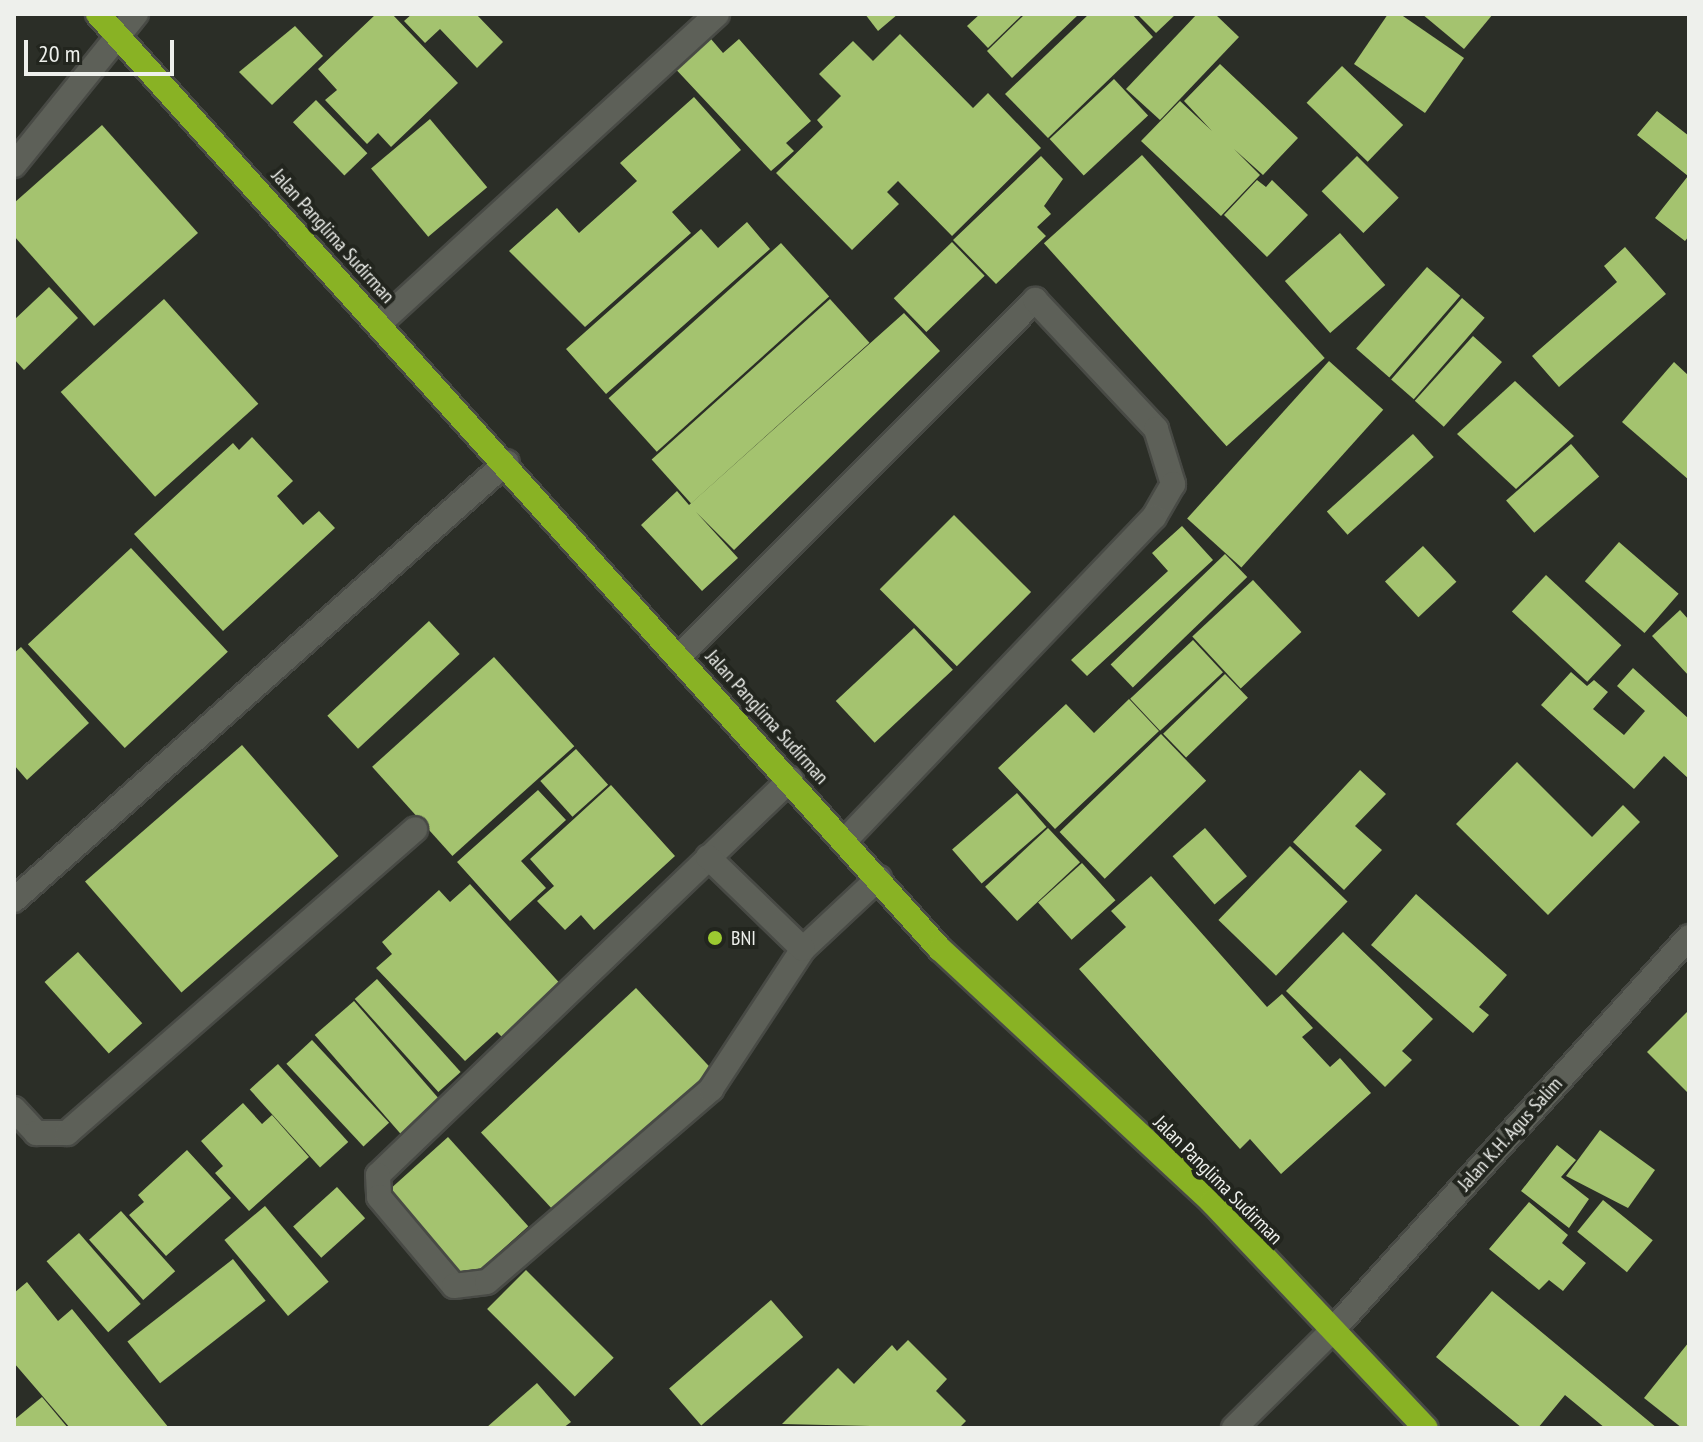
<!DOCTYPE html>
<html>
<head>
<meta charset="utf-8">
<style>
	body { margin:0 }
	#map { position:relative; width:1703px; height:1442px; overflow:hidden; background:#2b2e27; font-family:"PT Sans Narrow",sans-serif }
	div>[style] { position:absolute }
	.building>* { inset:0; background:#a4c36f; transform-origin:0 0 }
	.roads { filter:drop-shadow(2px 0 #484a45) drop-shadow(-2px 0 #484a45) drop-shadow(0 2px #484a45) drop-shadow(0 -2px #484a45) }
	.minor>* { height:24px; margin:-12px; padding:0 12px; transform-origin:12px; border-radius:12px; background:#5d6058 }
	.highway>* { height:24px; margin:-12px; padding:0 12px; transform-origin:12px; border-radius:12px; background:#89b224 }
	.dots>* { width:22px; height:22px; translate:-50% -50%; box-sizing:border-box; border:4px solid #22251e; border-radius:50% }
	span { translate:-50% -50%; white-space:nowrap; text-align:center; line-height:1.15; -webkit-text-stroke:8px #22251e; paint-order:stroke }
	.street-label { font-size:20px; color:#eef0ec }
	.poi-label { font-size:20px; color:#eef0ec }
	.left { translate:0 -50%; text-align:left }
	.frame { position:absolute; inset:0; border:16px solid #eef0ec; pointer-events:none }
	.scale { position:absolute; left:24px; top:40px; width:150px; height:36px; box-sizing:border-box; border:4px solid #eef0ec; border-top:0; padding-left:10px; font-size:24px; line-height:28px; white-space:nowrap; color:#eef0ec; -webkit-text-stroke:6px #22251e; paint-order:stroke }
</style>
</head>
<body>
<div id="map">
	<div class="building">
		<i style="clip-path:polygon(376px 14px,392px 14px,458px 83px,391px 147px,378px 133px,367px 144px,325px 100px,337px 90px,318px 69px)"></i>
		<i style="clip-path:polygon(412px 14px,476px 14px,503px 42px,477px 68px,440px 29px,425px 43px,404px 21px)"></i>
		<i style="clip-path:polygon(865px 14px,898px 14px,878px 31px)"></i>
		<i style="clip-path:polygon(980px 14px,1023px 14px,988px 48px,967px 26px)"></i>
		<i style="clip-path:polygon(1025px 14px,1079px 14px,1012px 78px,987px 51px)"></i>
		<i style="clip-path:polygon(1089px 14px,1132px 14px,1153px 37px,1048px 138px,1005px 94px)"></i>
		<i style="clip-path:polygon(1137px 14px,1176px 14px,1156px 33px)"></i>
		<i style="clip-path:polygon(1197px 14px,1215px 14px,1239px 37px,1160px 120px,1126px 89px)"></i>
		<i style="clip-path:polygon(1388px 14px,1400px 14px,1464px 58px,1425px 113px,1354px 64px)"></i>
		<i style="clip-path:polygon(1422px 14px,1493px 14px,1464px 49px)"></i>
		<i style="clip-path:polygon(295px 26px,323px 56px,272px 105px,239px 72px)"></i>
		<i style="clip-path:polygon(705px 32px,723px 53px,739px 39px,811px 121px,786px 143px,794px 151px,771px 171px,670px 63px)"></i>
		<i style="clip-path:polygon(900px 34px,973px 108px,988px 93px,1041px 148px,952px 236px,898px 181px,887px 192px,899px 204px,852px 250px,776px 173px,823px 127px,817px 120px,841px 96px,819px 74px,853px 41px,873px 61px)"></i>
		<i style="clip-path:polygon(1220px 64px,1298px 138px,1263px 175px,1234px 149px,1260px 175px,1221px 216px,1141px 141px,1180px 101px,1212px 131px,1184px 101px)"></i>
		<i style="left:1342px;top:66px;width:85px;height:51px;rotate:44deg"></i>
		<i style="left:1114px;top:79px;width:50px;height:88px;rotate:47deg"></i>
		<i style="clip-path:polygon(694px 97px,741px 150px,672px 212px,691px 233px,585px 327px,509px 251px,557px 208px,579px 233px,637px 181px,620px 163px)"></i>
		<i style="left:316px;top:100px;width:74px;height:32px;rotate:46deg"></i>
		<i style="clip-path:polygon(1657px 111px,1689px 136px,1689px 236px,1685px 241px,1655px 218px,1688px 176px,1637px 135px)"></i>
		<i style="left:430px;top:119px;width:89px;height:77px;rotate:50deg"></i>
		<i style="clip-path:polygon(102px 125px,198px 233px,94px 326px,14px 236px,14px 203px)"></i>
		<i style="left:1142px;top:155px;width:273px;height:132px;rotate:48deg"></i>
		<i style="clip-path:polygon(1041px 156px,1063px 179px,1044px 206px,1051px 214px,1037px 227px,1046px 236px,996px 284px,953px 240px)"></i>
		<i style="left:1357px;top:156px;width:59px;height:50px;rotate:45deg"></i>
		<i style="clip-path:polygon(1257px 180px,1266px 187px,1272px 180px,1308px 215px,1267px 257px,1224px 215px)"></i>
		<i style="clip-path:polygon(747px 222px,770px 249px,606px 394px,566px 349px,701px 229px,718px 248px)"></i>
		<i style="left:1340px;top:233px;width:69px;height:73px;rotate:49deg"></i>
		<i style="left:952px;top:242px;width:47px;height:81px;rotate:46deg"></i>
		<i style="left:781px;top:243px;width:72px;height:232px;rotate:48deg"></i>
		<i style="clip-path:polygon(1625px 247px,1666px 294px,1559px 387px,1532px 356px,1617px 282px,1604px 266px)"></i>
		<i style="left:1427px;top:267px;width:44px;height:108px;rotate:41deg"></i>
		<i style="clip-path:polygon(49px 287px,78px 318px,24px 370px,14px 359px,14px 320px)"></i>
		<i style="left:1462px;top:298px;width:30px;height:108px;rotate:41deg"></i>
		<i style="left:164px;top:299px;width:141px;height:139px;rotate:48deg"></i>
		<i style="left:830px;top:299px;width:59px;height:240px;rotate:48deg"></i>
		<i style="clip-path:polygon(904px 313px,940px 351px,734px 550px,696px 512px,738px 558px,702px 591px,641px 525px,677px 491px,689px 505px)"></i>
		<i style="left:1473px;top:336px;width:39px;height:87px;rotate:42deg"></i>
		<i style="left:1329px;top:361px;width:73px;height:212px;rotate:42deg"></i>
		<i style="clip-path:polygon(1674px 362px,1689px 376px,1689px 480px,1622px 422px)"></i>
		<i style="clip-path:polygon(1515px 381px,1574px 436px,1516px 489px,1457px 434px)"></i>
		<i style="left:1413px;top:434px;width:31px;height:116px;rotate:48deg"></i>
		<i style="clip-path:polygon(252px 437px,293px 481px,277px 496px,303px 525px,319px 511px,335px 528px,223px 631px,134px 534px,233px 443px,239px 450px)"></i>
		<i style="left:1571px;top:444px;width:43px;height:86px;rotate:49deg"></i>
		<i style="left:954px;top:515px;width:109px;height:105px;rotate:45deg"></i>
		<i style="clip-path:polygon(1182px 526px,1213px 560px,1087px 676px,1071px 660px,1168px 571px,1152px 553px)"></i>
		<i style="left:1619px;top:542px;width:79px;height:52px;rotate:41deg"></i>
		<i style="left:1423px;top:546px;width:49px;height:52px;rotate:47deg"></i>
		<i style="left:131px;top:548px;width:142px;height:141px;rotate:47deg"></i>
		<i style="left:1225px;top:554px;width:32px;height:159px;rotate:46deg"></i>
		<i style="left:1546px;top:575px;width:103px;height:50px;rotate:43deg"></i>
		<i style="left:1253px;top:580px;width:71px;height:83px;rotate:47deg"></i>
		<i style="clip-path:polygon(1680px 610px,1689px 620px,1689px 676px,1652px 636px)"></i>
		<i style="left:429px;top:621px;width:45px;height:139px;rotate:47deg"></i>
		<i style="left:914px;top:628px;width:57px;height:107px;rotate:47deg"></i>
		<i style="left:1193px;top:640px;width:44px;height:86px;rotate:47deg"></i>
		<i style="clip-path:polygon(21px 647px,89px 723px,27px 780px,14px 765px,14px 653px)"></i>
		<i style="left:494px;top:657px;width:120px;height:164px;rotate:48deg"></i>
		<i style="clip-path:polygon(1633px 668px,1689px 719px,1689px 779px,1664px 756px,1634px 789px,1541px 705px,1571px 672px,1587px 686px,1594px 680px,1608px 692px,1593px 709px,1624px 735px,1645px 711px,1617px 686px)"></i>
		<i style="left:1225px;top:674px;width:33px;height:86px;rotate:46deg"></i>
		<i style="clip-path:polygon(1129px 699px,1159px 731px,1055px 829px,998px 768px,1066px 704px,1094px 733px)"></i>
		<i style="left:1161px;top:734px;width:65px;height:141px;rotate:46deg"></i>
		<i style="left:242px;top:745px;width:147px;height:208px;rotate:49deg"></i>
		<i style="left:576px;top:749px;width:48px;height:48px;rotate:48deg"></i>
		<i style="clip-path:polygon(1517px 762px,1592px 837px,1623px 805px,1640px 822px,1548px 915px,1456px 824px)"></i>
		<i style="clip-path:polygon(1360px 770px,1386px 794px,1355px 826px,1382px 850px,1344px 890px,1293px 842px)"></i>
		<i style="clip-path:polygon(611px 785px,675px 856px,594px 930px,581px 915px,565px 930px,537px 901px,554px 886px,530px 859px)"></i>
		<i style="clip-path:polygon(538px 790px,566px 820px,521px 861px,546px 888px,510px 921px,457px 862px)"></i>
		<i style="left:1017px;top:793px;width:45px;height:86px;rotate:49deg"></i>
		<i style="left:1048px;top:828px;width:47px;height:86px;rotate:47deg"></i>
		<i style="left:1205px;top:828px;width:64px;height:43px;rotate:49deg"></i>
		<i style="left:1290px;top:846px;width:80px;height:103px;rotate:44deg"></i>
		<i style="left:1082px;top:863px;width:50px;height:59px;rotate:48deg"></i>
		<i style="clip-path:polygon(1151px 876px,1267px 1007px,1282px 994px,1313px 1028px,1302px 1037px,1330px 1067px,1340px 1058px,1371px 1093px,1281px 1174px,1250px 1139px,1240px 1149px,1079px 969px,1126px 927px,1111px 911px)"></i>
		<i style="clip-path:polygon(470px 884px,564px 988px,505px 1040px,497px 1032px,465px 1061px,376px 968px,392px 954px,382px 942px,439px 890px,450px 902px)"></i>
		<i style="clip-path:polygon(1416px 894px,1507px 975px,1479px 1007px,1489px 1015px,1473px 1033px,1371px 945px)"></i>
		<i style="clip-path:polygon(1343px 932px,1433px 1019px,1402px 1051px,1412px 1060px,1385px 1087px,1286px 991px)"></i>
		<i style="left:78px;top:952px;width:96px;height:45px;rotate:48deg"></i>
		<i style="left:377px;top:979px;width:125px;height:30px;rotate:48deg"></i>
		<i style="left:636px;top:988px;width:114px;height:212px;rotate:47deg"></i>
		<i style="left:354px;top:1001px;width:136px;height:52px;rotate:49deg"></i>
		<i style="clip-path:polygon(1689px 1010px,1689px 1094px,1647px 1052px)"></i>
		<i style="left:312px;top:1040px;width:113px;height:35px;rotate:47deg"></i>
		<i style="left:278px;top:1064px;width:105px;height:38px;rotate:48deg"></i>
		<i style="clip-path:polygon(243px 1103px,262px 1124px,272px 1115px,309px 1157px,249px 1211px,215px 1173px,223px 1166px,201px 1141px)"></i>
		<i style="clip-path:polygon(1600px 1130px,1655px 1170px,1628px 1208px,1566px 1176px)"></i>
		<i style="left:448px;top:1137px;width:120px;height:83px;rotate:48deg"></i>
		<i style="clip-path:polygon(1557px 1145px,1576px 1160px,1561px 1177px,1589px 1199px,1569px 1228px,1521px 1191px)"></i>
		<i style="clip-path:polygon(187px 1150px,231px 1198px,166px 1256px,129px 1215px,144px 1202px,138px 1195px)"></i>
		<i style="left:337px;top:1187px;width:42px;height:59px;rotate:48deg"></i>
		<i style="left:1603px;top:1200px;width:64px;height:41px;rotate:39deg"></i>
		<i style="clip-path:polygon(1529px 1202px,1568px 1235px,1562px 1243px,1586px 1263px,1563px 1291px,1549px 1280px,1539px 1290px,1489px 1249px)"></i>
		<i style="left:265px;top:1206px;width:99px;height:53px;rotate:50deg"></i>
		<i style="left:121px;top:1211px;width:81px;height:43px;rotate:48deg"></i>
		<i style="left:79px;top:1233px;width:94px;height:43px;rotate:49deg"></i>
		<i style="left:233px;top:1259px;width:53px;height:134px;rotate:52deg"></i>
		<i style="left:526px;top:1270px;width:124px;height:55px;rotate:45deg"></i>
		<i style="clip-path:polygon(27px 1282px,58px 1321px,72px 1309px,169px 1428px,70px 1428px,14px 1363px,14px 1293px)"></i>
		<i style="clip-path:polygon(1492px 1291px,1657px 1428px,1605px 1428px,1565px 1395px,1538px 1428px,1522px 1428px,1436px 1357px)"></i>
		<i style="left:771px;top:1300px;width:49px;height:135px;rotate:49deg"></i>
		<i style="clip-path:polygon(908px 1340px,947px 1379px,936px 1391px,966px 1421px,959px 1428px,782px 1424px,838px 1368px,854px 1384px,892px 1345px,897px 1351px)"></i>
		<i style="clip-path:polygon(1689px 1342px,1689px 1428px,1682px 1428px,1644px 1398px)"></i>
		<i style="clip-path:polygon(537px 1383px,571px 1422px,563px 1428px,486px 1428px)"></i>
		<i style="clip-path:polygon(42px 1397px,68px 1428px,14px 1428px,14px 1420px)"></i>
	</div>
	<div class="roads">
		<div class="minor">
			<i style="left:14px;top:165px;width:194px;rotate:-51.1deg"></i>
			<i style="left:380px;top:323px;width:457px;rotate:-42.5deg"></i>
			<i style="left:680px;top:656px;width:503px;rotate:-45.08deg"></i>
			<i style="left:1035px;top:300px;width:177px;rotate:46.8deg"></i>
			<i style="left:1156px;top:429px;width:58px;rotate:72.8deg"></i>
			<i style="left:1173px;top:484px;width:38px;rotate:120deg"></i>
			<i style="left:1154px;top:517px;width:447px;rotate:133.7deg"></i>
			<i style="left:791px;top:779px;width:572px;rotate:136.2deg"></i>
			<i style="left:378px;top:1175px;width:22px;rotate:87deg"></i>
			<i style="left:379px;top:1197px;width:116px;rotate:49.9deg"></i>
			<i style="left:454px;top:1286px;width:33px;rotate:-7deg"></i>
			<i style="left:487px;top:1282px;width:296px;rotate:-40.7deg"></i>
			<i style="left:711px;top:1089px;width:168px;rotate:-56.7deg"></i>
			<i style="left:803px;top:949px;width:104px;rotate:-43.1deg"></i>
			<i style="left:708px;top:857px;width:132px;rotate:44.1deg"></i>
			<i style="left:14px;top:900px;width:659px;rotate:-41.62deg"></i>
			<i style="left:14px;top:1109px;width:33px;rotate:47deg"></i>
			<i style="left:36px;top:1133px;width:31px"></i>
			<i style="left:67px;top:1133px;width:462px;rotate:-41.1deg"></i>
			<i style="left:1234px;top:1428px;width:136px;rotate:-44.7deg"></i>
			<i style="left:1331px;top:1332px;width:533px;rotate:-47.81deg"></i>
		</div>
		<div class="highway">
			<i style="left:98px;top:14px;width:1258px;rotate:48deg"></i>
			<i style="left:940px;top:949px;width:371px;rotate:42.9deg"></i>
			<i style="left:1212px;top:1202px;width:311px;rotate:46.6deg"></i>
		</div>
	</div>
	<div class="dots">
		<i style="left:715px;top:938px;background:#9cca31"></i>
	</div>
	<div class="street-label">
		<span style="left:333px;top:236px;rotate:48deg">Jalan Panglima Sudirman</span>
		<span style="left:767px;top:717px;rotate:48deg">Jalan Panglima Sudirman</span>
		<span style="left:1510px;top:1134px;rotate:-48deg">Jalan K.H. Agus Salim</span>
		<span style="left:1218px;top:1180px;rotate:45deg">Jalan Panglima Sudirman</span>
	</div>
	<div class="poi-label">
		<span class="left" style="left:731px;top:938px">BNI</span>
	</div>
	<div class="frame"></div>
	<div class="scale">20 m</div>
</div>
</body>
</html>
